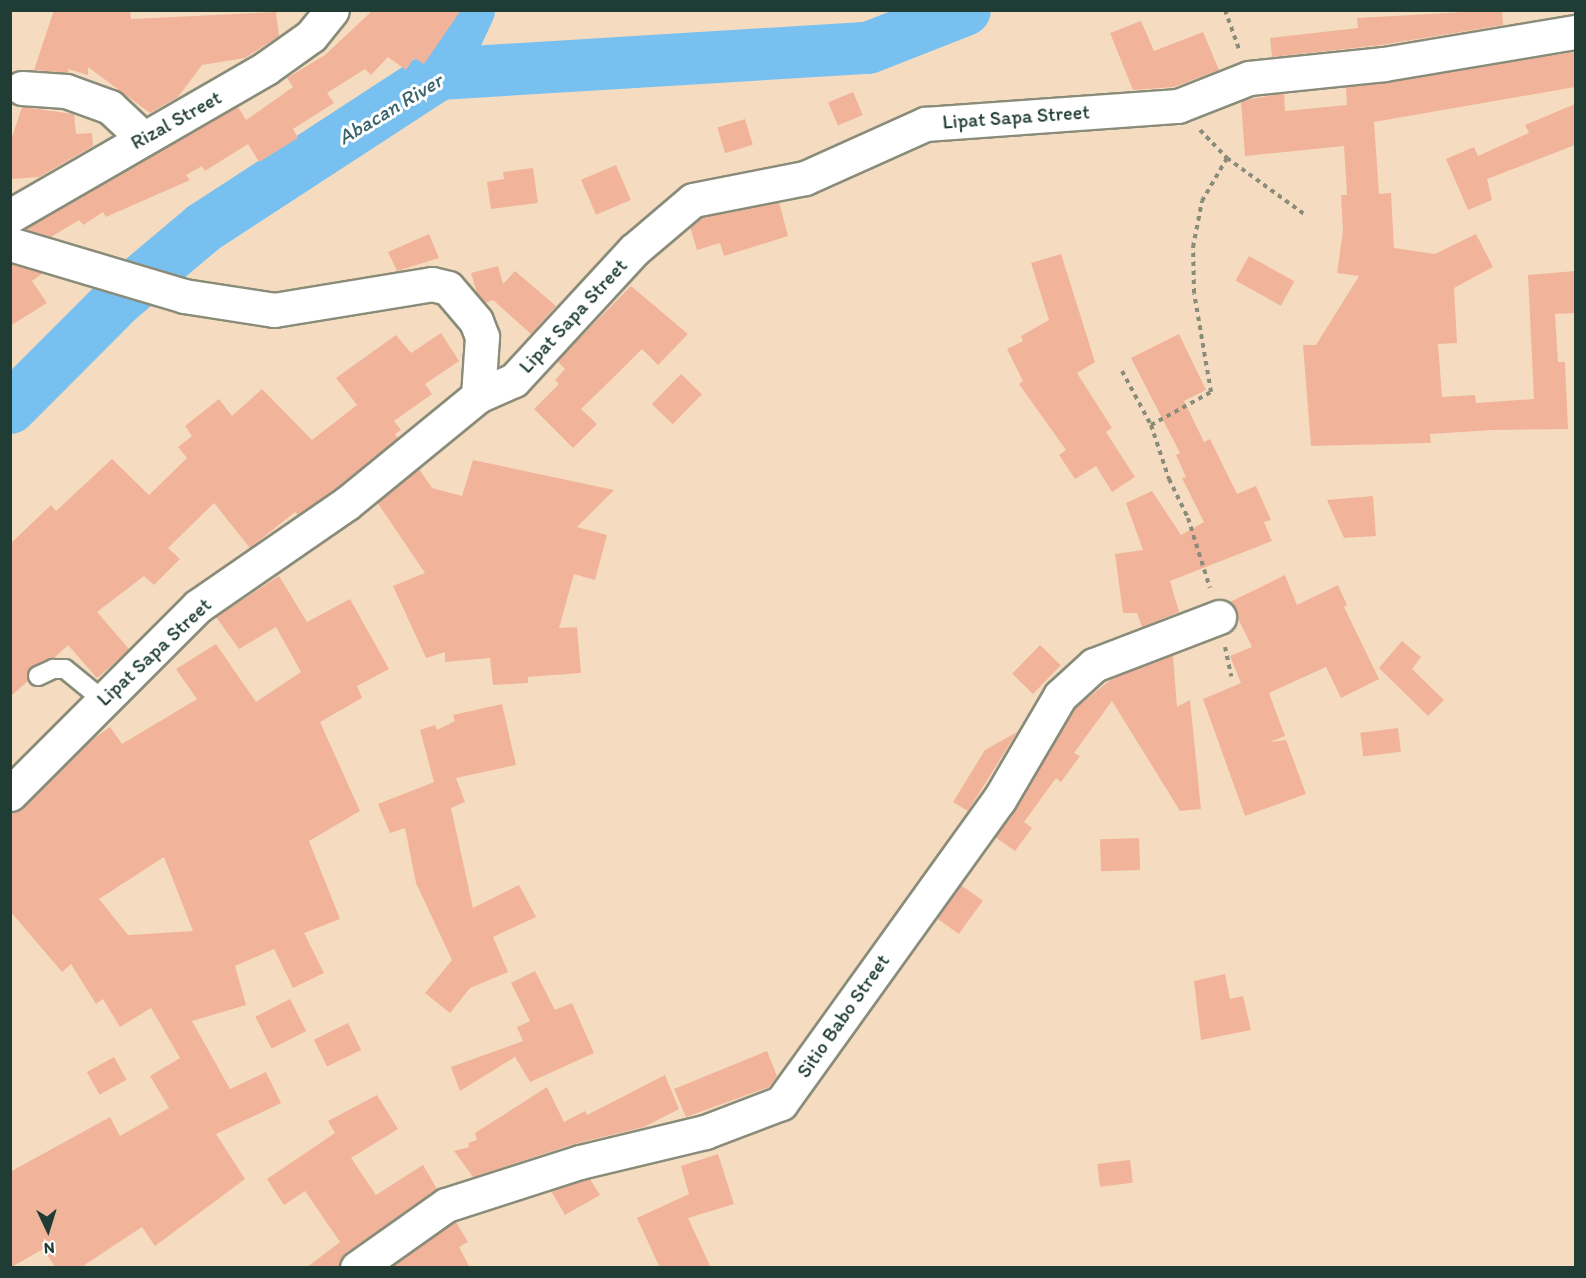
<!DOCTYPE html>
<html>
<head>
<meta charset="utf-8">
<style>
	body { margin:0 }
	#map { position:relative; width:1586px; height:1278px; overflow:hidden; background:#f5dcc0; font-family:Itim,sans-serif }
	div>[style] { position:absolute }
	.river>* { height:52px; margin:-26px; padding:0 26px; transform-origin:26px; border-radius:26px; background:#78c0f0 }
	.building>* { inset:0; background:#f1b49a; transform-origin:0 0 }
	.path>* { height:4px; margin-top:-2px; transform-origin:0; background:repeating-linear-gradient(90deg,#8a8c7a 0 4.5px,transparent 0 9px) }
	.roads { filter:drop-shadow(2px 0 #8a8c7a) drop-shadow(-2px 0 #8a8c7a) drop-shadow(0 2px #8a8c7a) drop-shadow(0 -2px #8a8c7a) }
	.service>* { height:18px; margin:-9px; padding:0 9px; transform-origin:9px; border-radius:9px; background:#fff }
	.minor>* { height:33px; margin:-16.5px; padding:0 16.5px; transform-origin:16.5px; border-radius:16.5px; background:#fff }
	span { translate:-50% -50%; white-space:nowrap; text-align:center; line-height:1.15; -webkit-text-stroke:6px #fff; paint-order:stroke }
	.street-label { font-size:20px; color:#1f3d34 }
	.water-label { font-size:21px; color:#3a646c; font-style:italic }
	.frame { position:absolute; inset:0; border:12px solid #1f3d34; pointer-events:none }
	.north { position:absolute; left:18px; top:1200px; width:60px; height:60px; -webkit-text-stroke:4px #fff; paint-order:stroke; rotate:176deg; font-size:16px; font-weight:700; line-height:24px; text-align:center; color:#1f3d34 }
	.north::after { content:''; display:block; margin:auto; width:21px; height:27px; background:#1f3d34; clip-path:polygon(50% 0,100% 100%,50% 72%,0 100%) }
</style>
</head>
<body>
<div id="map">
	<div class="river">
		<i style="left:439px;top:74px;width:71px;rotate:-64.9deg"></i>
		<i style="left:10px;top:408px;width:156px;rotate:-45deg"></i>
		<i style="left:120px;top:298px;width:109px;rotate:-40.1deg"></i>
		<i style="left:203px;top:228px;width:282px;rotate:-33.1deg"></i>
		<i style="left:439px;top:74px;width:430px;rotate:-3.5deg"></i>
		<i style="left:868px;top:48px;width:104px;rotate:-21.4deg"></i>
	</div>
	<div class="building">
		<i style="clip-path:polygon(54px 10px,130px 10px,131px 19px,276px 12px,279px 36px,245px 58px,202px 65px,178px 97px,150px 113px,88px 67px,88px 75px,68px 69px,69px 73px,34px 70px)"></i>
		<i style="clip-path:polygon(373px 10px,461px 10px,424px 64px,414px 58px,406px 70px,388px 57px,371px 75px,365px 69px,327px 93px,334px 103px,293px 129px,298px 138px,259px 162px,248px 144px,205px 171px,202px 166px,186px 175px,190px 180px,106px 217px,103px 212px,83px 225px,79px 220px,51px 237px,25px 229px,219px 117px,238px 107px,246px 120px,293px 87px,287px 78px,325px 55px)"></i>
		<i style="clip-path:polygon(1502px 10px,1503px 25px,1381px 45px,1272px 57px,1270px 38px,1358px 28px,1357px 18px)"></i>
		<i style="clip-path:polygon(1141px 21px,1154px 51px,1203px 32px,1219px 70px,1174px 87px,1133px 90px,1110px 33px)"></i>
		<i style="clip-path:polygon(1575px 52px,1575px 87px,1374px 122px,1379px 194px,1391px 193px,1394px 248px,1435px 254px,1476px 234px,1493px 267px,1454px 288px,1457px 343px,1438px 344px,1442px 397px,1475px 395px,1476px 403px,1534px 399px,1528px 275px,1575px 271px,1575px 313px,1555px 314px,1558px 362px,1565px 362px,1568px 429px,1493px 430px,1430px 434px,1431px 443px,1311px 446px,1303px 345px,1316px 345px,1359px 276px,1337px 273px,1343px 231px,1341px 195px,1347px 195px,1344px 146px,1245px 156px,1241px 101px,1284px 93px,1285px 111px,1347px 105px,1346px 87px)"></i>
		<i style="left:853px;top:92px;width:25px;height:27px;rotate:67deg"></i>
		<i style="clip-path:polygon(1575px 104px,1575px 145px,1487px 179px,1492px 200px,1468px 210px,1446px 159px,1474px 147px,1478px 156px,1529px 133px,1525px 125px)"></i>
		<i style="clip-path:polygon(22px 107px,74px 114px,76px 134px,92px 133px,93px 146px,39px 177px,10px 179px,10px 143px)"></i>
		<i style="left:745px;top:119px;width:27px;height:29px;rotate:73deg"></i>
		<i style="left:616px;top:165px;width:38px;height:38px;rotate:67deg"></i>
		<i style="clip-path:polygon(533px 168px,538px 203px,491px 209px,487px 182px,504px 179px,503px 172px)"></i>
		<i style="clip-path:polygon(779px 202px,788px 236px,724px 256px,720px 243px,697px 250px,690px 227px,701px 217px)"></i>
		<i style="clip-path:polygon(429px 234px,439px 258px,397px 271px,388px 252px)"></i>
		<i style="clip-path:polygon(1061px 254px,1095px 362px,1077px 373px,1112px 428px,1106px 432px,1135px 477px,1112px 492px,1096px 466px,1075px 479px,1059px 455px,1066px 450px,1019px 384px,1023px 381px,1007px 349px,1023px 341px,1021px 336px,1049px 320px,1031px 263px)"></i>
		<i style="left:1249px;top:256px;width:52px;height:28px;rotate:29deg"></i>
		<i style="clip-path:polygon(10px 264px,43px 273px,32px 281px,47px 303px,10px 326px)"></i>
		<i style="clip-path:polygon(498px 266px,503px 284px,515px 271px,556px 306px,531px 334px,493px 300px,485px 303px,477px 293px,471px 273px)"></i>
		<i style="clip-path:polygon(631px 286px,688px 334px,658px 365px,642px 349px,618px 373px,581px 409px,597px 424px,573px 448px,534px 409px,559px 384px,555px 380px,565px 369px,557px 361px)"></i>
		<i style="clip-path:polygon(441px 333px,459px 361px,425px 384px,432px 394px,394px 421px,401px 430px,395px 434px,398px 438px,335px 489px,298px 515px,295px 512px,250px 548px,214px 503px,168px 548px,180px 559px,154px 585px,144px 576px,97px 612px,129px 649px,110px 667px,97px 678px,68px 645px,54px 658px,29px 669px,28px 681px,10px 697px,10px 544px,51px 505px,56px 511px,112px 459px,149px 495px,187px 458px,178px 447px,192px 436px,185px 426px,219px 399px,232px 416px,262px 389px,312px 440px,357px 405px,336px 378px,396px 335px,411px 353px)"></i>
		<i style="clip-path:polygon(1179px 334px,1206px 390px,1184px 401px,1204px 442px,1210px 439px,1237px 494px,1256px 486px,1271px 520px,1264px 522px,1272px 541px,1170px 581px,1179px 612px,1142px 627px,1137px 613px,1123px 613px,1115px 554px,1143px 550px,1126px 503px,1152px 491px,1181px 535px,1204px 522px,1182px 478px,1186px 477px,1176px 455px,1180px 453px,1131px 358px)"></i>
		<i style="left:681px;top:374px;width:29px;height:42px;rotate:44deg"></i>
		<i style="clip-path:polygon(473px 460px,614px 490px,577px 527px,607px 535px,595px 580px,574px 574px,559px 628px,577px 627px,581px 673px,528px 677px,528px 683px,493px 685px,490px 658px,445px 662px,445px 652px,426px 658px,393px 586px,425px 573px,377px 502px,419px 469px,432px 488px,462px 496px)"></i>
		<i style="clip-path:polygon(1373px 496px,1376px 536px,1344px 538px,1327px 500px)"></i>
		<i style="clip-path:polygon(1285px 575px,1297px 605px,1338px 585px,1347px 605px,1344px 607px,1379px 679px,1341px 698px,1326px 667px,1269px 693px,1285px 736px,1270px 742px,1286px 740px,1306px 794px,1245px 816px,1203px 699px,1241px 683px,1230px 656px,1252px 647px,1230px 602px)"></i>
		<i style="clip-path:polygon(evenodd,279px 576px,307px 622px,350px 599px,389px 669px,357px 686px,362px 698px,320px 722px,360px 811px,309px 841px,340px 919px,304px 933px,324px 973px,293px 988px,274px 949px,235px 966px,246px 1005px,192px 1021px,230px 1089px,266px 1072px,281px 1103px,216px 1134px,245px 1179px,155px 1246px,142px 1227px,80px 1268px,56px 1268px,43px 1249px,10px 1268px,10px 1172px,110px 1117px,120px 1136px,169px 1108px,150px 1076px,180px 1058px,151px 1008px,120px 1027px,103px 999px,96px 1004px,71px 964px,62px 972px,10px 911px,10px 812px,23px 807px,90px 741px,110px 727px,122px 744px,197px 699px,176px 669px,216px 644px,256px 702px,301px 672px,276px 627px,239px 649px,216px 617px,279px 576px,164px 857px,193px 931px,128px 935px,99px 899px,164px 857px)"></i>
		<i style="clip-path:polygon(1402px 641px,1421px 657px,1412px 669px,1444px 700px,1428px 716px,1379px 668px)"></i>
		<i style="left:1040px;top:645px;width:29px;height:40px;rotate:44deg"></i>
		<i style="clip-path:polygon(1173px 655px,1177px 707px,1190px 700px,1201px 809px,1180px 811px,1112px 701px,1074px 753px,1080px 756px,1061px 782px,1056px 778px,1024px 822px,1032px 828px,1015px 851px,995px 837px,1075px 708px,1113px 678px)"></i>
		<i style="clip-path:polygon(502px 704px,516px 765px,456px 778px,465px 802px,451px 808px,473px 908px,519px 885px,536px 917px,493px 937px,508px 972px,470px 988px,450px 1013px,425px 993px,452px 960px,416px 883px,405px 828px,390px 833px,378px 804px,434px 782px,420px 730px,435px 725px,437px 730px,455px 721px,453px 715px)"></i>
		<i style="left:1398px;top:728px;width:24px;height:38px;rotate:83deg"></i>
		<i style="clip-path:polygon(1017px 732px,968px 811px,953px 802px,985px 750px)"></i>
		<i style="left:1139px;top:838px;width:32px;height:39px;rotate:88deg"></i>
		<i style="left:961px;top:885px;width:27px;height:41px;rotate:36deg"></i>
		<i style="clip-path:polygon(535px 971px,555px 1010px,572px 1003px,594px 1053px,530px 1082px,515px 1057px,460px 1091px,451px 1067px,523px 1041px,517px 1027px,530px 1021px,511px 983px)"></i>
		<i style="clip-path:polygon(1225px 974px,1230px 999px,1243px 996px,1251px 1030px,1201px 1040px,1194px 981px)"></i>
		<i style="left:290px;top:999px;width:36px;height:39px;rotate:63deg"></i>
		<i style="left:348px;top:1023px;width:30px;height:38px;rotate:64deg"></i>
		<i style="clip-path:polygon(767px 1051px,777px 1076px,769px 1087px,686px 1117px,674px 1089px)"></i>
		<i style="left:114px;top:1057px;width:26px;height:31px;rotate:61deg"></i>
		<i style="clip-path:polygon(665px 1075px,679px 1109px,644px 1127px,574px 1144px,473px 1177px,454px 1151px,469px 1147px,468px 1143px,477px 1140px,475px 1133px,547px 1087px,564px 1122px,585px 1111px,587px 1115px)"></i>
		<i style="clip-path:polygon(377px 1095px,398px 1129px,351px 1158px,376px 1195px,423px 1165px,437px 1189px,346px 1253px,339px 1268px,306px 1268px,340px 1242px,305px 1191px,284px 1205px,267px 1179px,335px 1133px,328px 1121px)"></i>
		<i style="clip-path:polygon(718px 1154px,734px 1204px,688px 1218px,711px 1268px,660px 1268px,637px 1218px,689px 1194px,681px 1166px)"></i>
		<i style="left:1130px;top:1160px;width:23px;height:33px;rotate:83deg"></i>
		<i style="clip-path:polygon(590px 1179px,600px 1195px,565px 1215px,551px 1191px)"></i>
		<i style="clip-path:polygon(456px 1222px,468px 1242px,459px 1247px,470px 1268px,390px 1268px)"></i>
	</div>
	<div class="path">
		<i style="left:1225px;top:10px;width:41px;rotate:70.3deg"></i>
		<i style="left:1200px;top:130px;width:39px;rotate:46deg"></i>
		<i style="left:1227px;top:158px;width:95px;rotate:36deg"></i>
		<i style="left:1122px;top:371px;width:61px;rotate:61.8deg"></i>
		<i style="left:1151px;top:425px;width:57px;rotate:71.6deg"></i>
		<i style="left:1169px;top:479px;width:43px;rotate:64deg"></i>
		<i style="left:1188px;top:518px;width:73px;rotate:72.6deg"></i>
		<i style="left:1151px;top:425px;width:68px;rotate:-28.8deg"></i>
		<i style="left:1211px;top:392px;width:100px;rotate:-99.7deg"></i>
		<i style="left:1194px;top:293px;width:46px;rotate:-91.2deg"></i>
		<i style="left:1193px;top:247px;width:47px;rotate:-78.9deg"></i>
		<i style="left:1202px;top:201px;width:50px;rotate:-59.8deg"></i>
		<i style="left:1225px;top:647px;width:30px;rotate:78deg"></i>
	</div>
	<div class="roads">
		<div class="service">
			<i style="left:38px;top:676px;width:17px;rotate:-25deg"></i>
			<i style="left:53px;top:669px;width:12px"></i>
			<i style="left:65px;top:669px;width:49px;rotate:39.2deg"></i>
		</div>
		<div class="minor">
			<i style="left:22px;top:88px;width:44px;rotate:3.9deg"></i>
			<i style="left:66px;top:91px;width:47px;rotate:20deg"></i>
			<i style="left:110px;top:107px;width:45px;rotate:43.2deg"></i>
			<i style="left:10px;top:216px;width:296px;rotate:-30deg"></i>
			<i style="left:266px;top:68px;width:55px;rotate:-35.4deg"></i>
			<i style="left:311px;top:36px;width:33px;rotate:-51deg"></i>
			<i style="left:10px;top:244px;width:182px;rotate:16.6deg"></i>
			<i style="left:184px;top:296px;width:91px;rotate:8.8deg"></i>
			<i style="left:274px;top:310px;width:160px;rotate:-9.3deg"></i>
			<i style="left:432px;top:284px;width:16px;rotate:14deg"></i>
			<i style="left:448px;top:288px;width:43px;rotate:49.7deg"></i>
			<i style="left:476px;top:321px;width:17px;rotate:69deg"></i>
			<i style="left:482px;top:337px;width:59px;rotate:93.9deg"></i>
			<i style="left:10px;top:794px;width:266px;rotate:-45deg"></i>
			<i style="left:198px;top:606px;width:180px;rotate:-34.6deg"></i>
			<i style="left:346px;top:504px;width:171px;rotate:-39.3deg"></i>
			<i style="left:478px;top:396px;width:39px;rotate:-24deg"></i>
			<i style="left:514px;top:380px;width:177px;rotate:-47.3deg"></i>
			<i style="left:634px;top:250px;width:77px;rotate:-40.3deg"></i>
			<i style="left:693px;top:200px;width:114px;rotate:-11.1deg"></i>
			<i style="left:805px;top:178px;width:132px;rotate:-24.2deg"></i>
			<i style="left:925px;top:124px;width:254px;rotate:-4.1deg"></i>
			<i style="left:1178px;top:106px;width:76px;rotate:-21.5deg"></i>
			<i style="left:1249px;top:78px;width:136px;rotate:-5.9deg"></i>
			<i style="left:1384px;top:64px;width:195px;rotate:-9.5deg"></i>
			<i style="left:357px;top:1268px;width:109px;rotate:-35.3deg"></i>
			<i style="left:446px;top:1205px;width:141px;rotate:-17.8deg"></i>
			<i style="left:580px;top:1162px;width:129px;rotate:-13.5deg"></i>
			<i style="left:705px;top:1132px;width:81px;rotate:-20.9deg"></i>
			<i style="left:781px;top:1103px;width:373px;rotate:-54.3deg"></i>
			<i style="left:999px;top:800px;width:121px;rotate:-59.6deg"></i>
			<i style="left:1060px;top:696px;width:46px;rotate:-42.4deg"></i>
			<i style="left:1094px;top:665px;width:134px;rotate:-21deg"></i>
		</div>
	</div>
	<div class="street-label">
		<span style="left:1016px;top:117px;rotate:-4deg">Lipat Sapa Street</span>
		<span style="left:176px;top:120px;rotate:-29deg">Rizal Street</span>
		<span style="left:573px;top:316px;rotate:-47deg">Lipat Sapa Street</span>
		<span style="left:154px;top:652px;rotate:-43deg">Lipat Sapa Street</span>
		<span style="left:843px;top:1016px;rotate:-55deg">Sitio Babo Street</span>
	</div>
	<div class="water-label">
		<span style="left:390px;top:109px;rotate:-31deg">Abacan River</span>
	</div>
	<div class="frame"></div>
	<div class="north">N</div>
</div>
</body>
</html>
